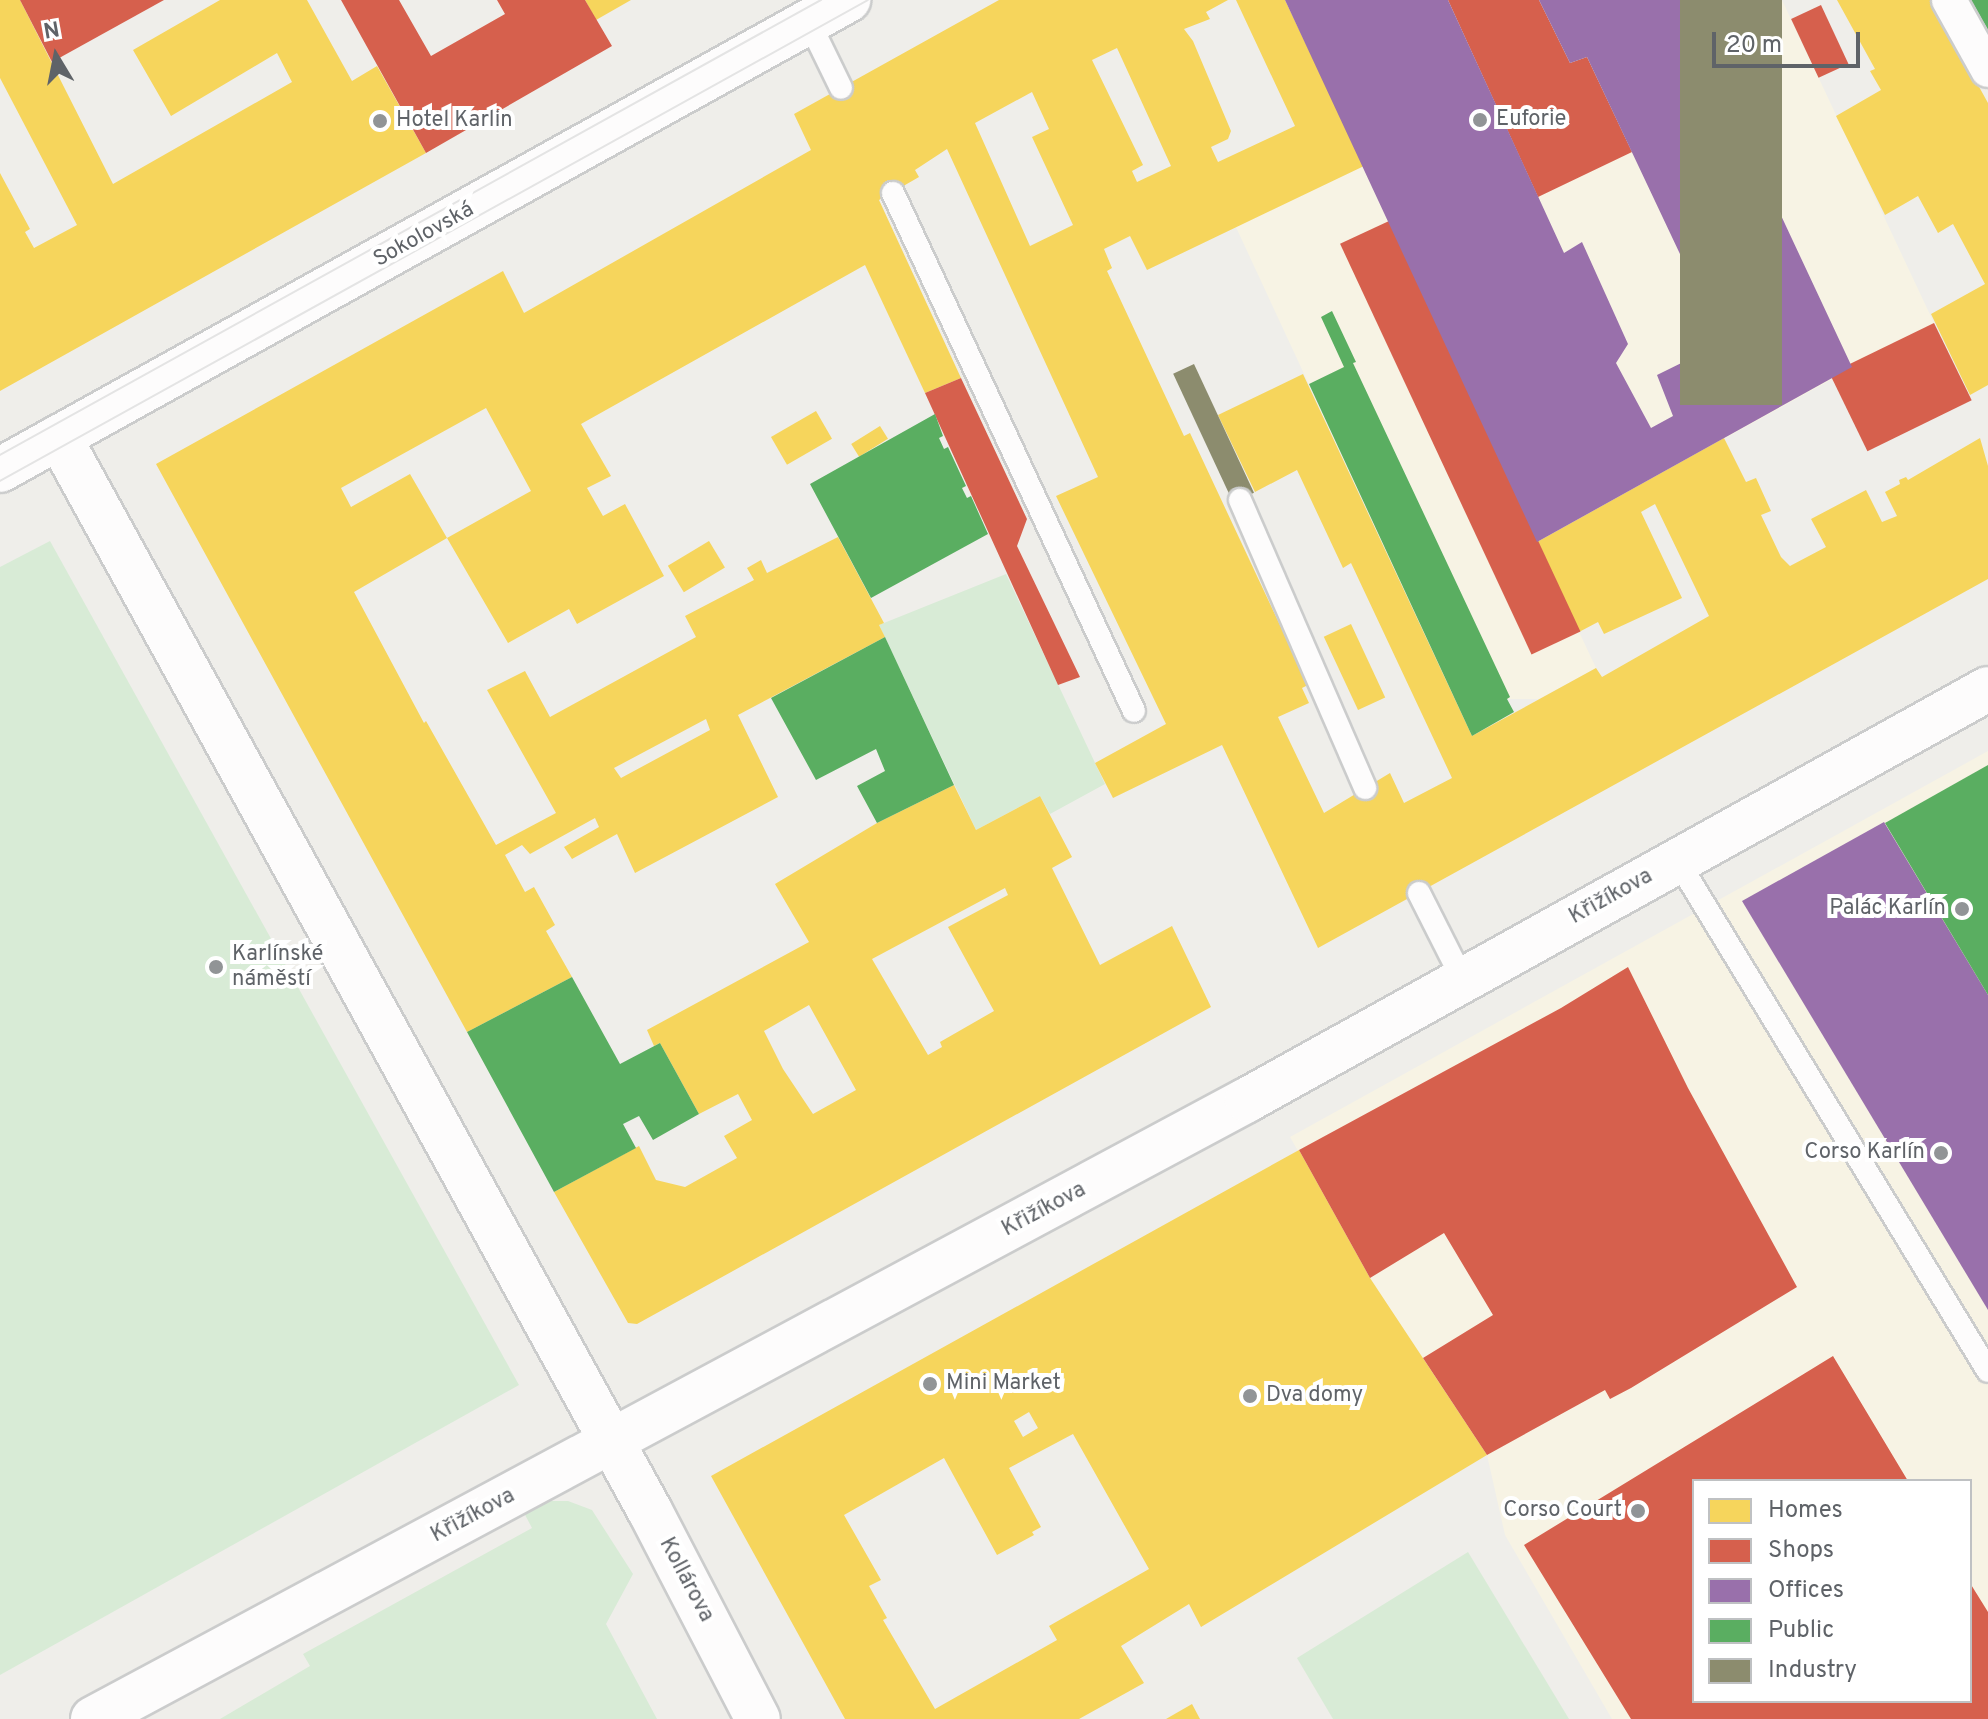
<!DOCTYPE html>
<html>
<head>
<meta charset="utf-8">
<style>
	body { margin:0 }
	#map { position:relative; width:1988px; height:1719px; overflow:hidden; background:#efeeea; font-family:Overpass,sans-serif }
	div>[style] { position:absolute }
	.commercial>* { inset:0; background:#f7f3e4 }
	.green>* { inset:0; background:#d8ebd6 }
	.homes>* { inset:0; background:#f6d55c; transform-origin:0 0 }
	.shops>* { inset:0; background:#d6604d; transform-origin:0 0 }
	.offices>* { inset:0; background:#9970ab }
	.public>* { inset:0; background:#5aae61 }
	.industry>* { inset:0; background:#8c8c6e; transform-origin:0 0 }
	.roads { filter:drop-shadow(2px 0 #cbcccc) drop-shadow(-2px 0 #cbcccc) drop-shadow(0 2px #cbcccc) drop-shadow(0 -2px #cbcccc) }
	.service>* { height:22px; margin:-11px; padding:0 11px; transform-origin:11px; border-radius:11px; background:#fdfcfc }
	.pedestrian>* { height:34px; margin:-17px; padding:0 17px; transform-origin:17px; border-radius:17px; background:#fdfcfc }
	.minor>* { height:44px; margin:-22px; padding:0 22px; transform-origin:22px; border-radius:22px; background:#fdfcfc }
	.tram>* { height:2px; margin:-1px; padding:0 1px; transform-origin:1px; border-radius:1px; background:#e4e4e4 }
	.dots>* { width:22px; height:22px; translate:-50% -50%; box-sizing:border-box; border:4px solid #fff; border-radius:50% }
	span { translate:-50% -50%; white-space:nowrap; text-align:center; line-height:1.15; -webkit-text-stroke:8px #fff; paint-order:stroke }
	.poi-label { font-size:22px; color:#5f6368 }
	.left { translate:0 -50%; text-align:left }
	.right { translate:-100% -50%; text-align:right }
	.street-label { font-size:22px; color:#5f6368 }
	.legend { position:absolute; left:1692px; top:1479px; width:280px; height:224px; box-sizing:border-box; background:#fff; border:2px solid #bfc1c3; margin:0; padding:10px 14px; list-style:none; font-size:24px; color:#5f6368 }
	.legend li { display:flex; align-items:center; gap:16px; height:40px }
	.legend b { width:40px; border:2px solid #bfc1c3 }
	.north { position:absolute; left:16px; top:16px; width:80px; height:80px; -webkit-text-stroke:6px #fff; paint-order:stroke; rotate:350deg; font-size:22px; font-weight:700; line-height:32px; text-align:center; color:#5f6368 }
	.north::after { content:''; display:block; margin:auto; width:28px; height:36px; background:#5f6368; clip-path:polygon(50% 0,100% 100%,50% 72%,0 100%) }
	.scale { position:absolute; left:1712px; top:32px; width:148px; height:36px; box-sizing:border-box; border:4px solid #5f6368; border-top:0; padding-left:10px; font-size:24px; line-height:28px; white-space:nowrap; color:#5f6368; -webkit-text-stroke:6px #fff; paint-order:stroke }
</style>
</head>
<body>
<div id="map">
	<div class="commercial">
		<i style="clip-path:polygon(1285px 0,1782px 0,1934px 323px,1537px 542px,1596px 668px,1539px 699px,1507px 699px,1472px 736px,1235px 225px,1364px 166px)"></i>
		<i style="clip-path:polygon(evenodd,1988px 751px,1988px 1719px,1612px 1719px,1505px 1535px,1487px 1455px,1370px 1278px,1290px 1137px,1988px 751px,1694px 1481px,1970px 1481px,1970px 1701px,1694px 1701px,1694px 1481px)"></i>
	</div>
	<div class="green">
		<i style="clip-path:polygon(50px 541px,519px 1385px,0 1675px,0 567px)"></i>
		<i style="clip-path:polygon(1006px 574px,1105px 784px,1050px 814px,1040px 796px,976px 830px,879px 625px)"></i>
		<i style="clip-path:polygon(551px 1501px,568px 1501px,592px 1510px,633px 1574px,606px 1624px,657px 1719px,220px 1719px,310px 1666px,303px 1654px,532px 1528px,523px 1511px)"></i>
		<i style="clip-path:polygon(1468px 1552px,1569px 1719px,1333px 1719px,1297px 1658px)"></i>
	</div>
	<div class="homes">
		<i style="clip-path:polygon(0 0,20px 0,113px 184px,292px 82px,277px 53px,171px 116px,133px 50px,220px 0,307px 0,352px 81px,377px 66px,426px 153px,0 391px,0 173px,30px 229px,25px 232px,34px 248px,77px 225px,0 78px)"></i>
		<i style="clip-path:polygon(585px 0,631px 0,596px 20px)"></i>
		<i style="clip-path:polygon(evenodd,999px 0,1228px 0,1206px 12px,1210px 19px,1184px 29px,1193px 41px,1231px 131px,1228px 139px,1211px 147px,1218px 162px,1295px 126px,1236px 0,1285px 0,1364px 166px,1147px 270px,1130px 236px,1104px 249px,1112px 268px,1107px 271px,1184px 436px,1190px 433px,1308px 685px,1302px 688px,1309px 703px,1278px 717px,1324px 813px,1390px 773px,1404px 803px,1452px 778px,1351px 563px,1343px 568px,1297px 470px,1255px 492px,1218px 415px,1303px 374px,1472px 736px,1596px 668px,1602px 677px,1709px 616px,1655px 504px,1641px 512px,1682px 598px,1604px 634px,1598px 622px,1579px 632px,1537px 542px,1724px 438px,1746px 482px,1756px 478px,1771px 511px,1761px 515px,1781px 557px,1790px 566px,1826px 547px,1811px 519px,1866px 490px,1882px 522px,1897px 516px,1885px 492px,1900px 484px,1899px 480px,1906px 477px,1908px 480px,1980px 438px,1988px 466px,1988px 579px,1318px 948px,1222px 745px,1113px 798px,1095px 763px,1166px 724px,1056px 496px,1098px 477px,947px 149px,915px 170px,919px 177px,879px 200px,961px 378px,925px 393px,865px 265px,581px 424px,611px 476px,587px 488px,603px 516px,625px 504px,664px 576px,577px 624px,569px 609px,508px 643px,447px 538px,354px 592px,424px 723px,426px 721px,496px 845px,556px 813px,487px 690px,525px 671px,550px 717px,696px 637px,685px 616px,754px 580px,747px 568px,761px 560px,767px 573px,838px 537px,884px 623px,879px 625px,885px 637px,738px 715px,778px 797px,635px 873px,617px 834px,572px 859px,564px 847px,599px 827px,595px 818px,530px 854px,522px 845px,505px 855px,525px 892px,534px 887px,555px 925px,546px 931px,572px 977px,467px 1032px,156px 464px,503px 271px,524px 313px,811px 150px,794px 114px,999px 0,1117px 48px,1171px 166px,1137px 182px,1132px 171px,1143px 165px,1092px 60px,1117px 48px,999px 0,1032px 92px,1049px 129px,1032px 137px,1073px 225px,1030px 246px,975px 123px,1032px 92px,999px 0,486px 408px,531px 491px,447px 538px,410px 474px,351px 507px,341px 488px,486px 408px,999px 0,706px 719px,710px 730px,621px 778px,614px 768px,706px 719px)"></i>
		<i style="clip-path:polygon(1837px 0,1931px 0,1988px 103px,1988px 385px,1970px 395px,1931px 314px,1985px 284px,1953px 224px,1938px 233px,1918px 196px,1885px 215px,1836px 116px,1881px 90px,1870px 71px,1875px 69px)"></i>
		<i style="left:816px;top:411px;width:32px;height:52px;rotate:60deg"></i>
		<i style="left:880px;top:426px;width:15px;height:34px;rotate:58deg"></i>
		<i style="left:709px;top:541px;width:31px;height:48px;rotate:59deg"></i>
		<i style="left:1351px;top:624px;width:81px;height:30px;rotate:65deg"></i>
		<i style="clip-path:polygon(evenodd,954px 785px,976px 830px,1040px 796px,1072px 857px,1052px 868px,1100px 965px,1172px 926px,1211px 1007px,637px 1324px,628px 1323px,554px 1192px,639px 1146px,656px 1180px,685px 1187px,737px 1158px,724px 1136px,752px 1120px,738px 1094px,699px 1114px,660px 1043px,654px 1046px,647px 1030px,809px 942px,775px 884px,877px 823px,954px 785px,1005px 888px,1008px 895px,948px 927px,994px 1011px,940px 1042px,942px 1047px,928px 1055px,872px 959px,1005px 888px,954px 785px,809px 1005px,856px 1090px,813px 1114px,783px 1069px,764px 1031px,809px 1005px)"></i>
		<i style="clip-path:polygon(evenodd,1299px 1150px,1370px 1278px,1487px 1455px,1201px 1627px,1189px 1604px,1121px 1646px,1144px 1683px,1079px 1719px,845px 1719px,711px 1476px,1299px 1150px,1029px 1412px,1038px 1428px,1023px 1437px,1014px 1421px,1029px 1412px,1299px 1150px,1073px 1434px,1149px 1569px,1049px 1626px,1057px 1640px,935px 1709px,883px 1620px,887px 1618px,869px 1586px,881px 1580px,844px 1515px,944px 1458px,997px 1555px,1034px 1535px,1032px 1532px,1041px 1527px,1009px 1468px,1073px 1434px)"></i>
		<i style="clip-path:polygon(1192px 1704px,1200px 1719px,1166px 1719px)"></i>
	</div>
	<div class="shops">
		<i style="clip-path:polygon(20px 0,164px 0,52px 62px)"></i>
		<i style="clip-path:polygon(341px 0,399px 0,431px 56px,505px 14px,497px 0,585px 0,612px 46px,426px 153px)"></i>
		<i style="clip-path:polygon(1448px 0,1539px 0,1570px 63px,1587px 57px,1632px 152px,1538px 197px)"></i>
		<i style="left:1821px;top:5px;width:65px;height:33px;rotate:65deg"></i>
		<i style="left:1389px;top:221px;width:453px;height:54px;rotate:65deg"></i>
		<i style="left:1934px;top:323px;width:86px;height:116px;rotate:64deg"></i>
		<i style="clip-path:polygon(961px 378px,1027px 519px,1017px 546px,1080px 677px,1058px 685px,925px 393px)"></i>
		<i style="clip-path:polygon(1628px 967px,1688px 1088px,1797px 1287px,1631px 1388px,1610px 1399px,1605px 1390px,1487px 1455px,1423px 1358px,1493px 1315px,1444px 1233px,1370px 1278px,1299px 1150px,1561px 1008px)"></i>
		<i style="clip-path:polygon(1833px 1356px,1908px 1481px,1694px 1481px,1694px 1701px,1970px 1701px,1970px 1583px,1988px 1612px,1988px 1719px,1631px 1719px,1524px 1545px)"></i>
	</div>
	<div class="offices">
		<i style="clip-path:polygon(1285px 0,1448px 0,1564px 253px,1582px 242px,1628px 344px,1616px 363px,1651px 428px,1673px 416px,1657px 375px,1722px 343px,1587px 57px,1570px 63px,1539px 0,1680px 0,1852px 367px,1537px 542px)"></i>
		<i style="clip-path:polygon(1884px 822px,1988px 995px,1988px 1310px,1742px 901px)"></i>
	</div>
	<div class="public">
		<i style="clip-path:polygon(1971px 0,1988px 0,1988px 30px)"></i>
		<i style="clip-path:polygon(1332px 311px,1356px 362px,1353px 363px,1510px 697px,1507px 699px,1514px 712px,1472px 736px,1309px 384px,1344px 367px,1321px 317px)"></i>
		<i style="clip-path:polygon(935px 414px,943px 436px,939px 438px,944px 449px,948px 447px,966px 486px,962px 488px,967px 498px,971px 496px,988px 534px,871px 598px,810px 484px)"></i>
		<i style="clip-path:polygon(885px 637px,954px 785px,877px 823px,857px 786px,885px 771px,876px 749px,816px 780px,771px 698px)"></i>
		<i style="clip-path:polygon(1988px 765px,1988px 995px,1885px 823px)"></i>
		<i style="clip-path:polygon(572px 977px,620px 1064px,660px 1043px,699px 1114px,653px 1140px,639px 1116px,623px 1124px,636px 1148px,554px 1192px,467px 1032px)"></i>
	</div>
	<div class="industry">
		<i style="left:1680px;top:0;width:102px;height:405px"></i>
		<i style="left:1194px;top:364px;width:142px;height:23px;rotate:65deg"></i>
	</div>
	<div class="roads">
		<div class="service">
			<i style="left:809px;top:22px;width:73px;rotate:64.1deg"></i>
			<i style="left:893px;top:193px;width:571px;rotate:65.05deg"></i>
			<i style="left:1240px;top:500px;width:314px;rotate:66.5deg"></i>
			<i style="left:1677px;top:860px;width:598px;rotate:58.67deg"></i>
			<i style="left:1419px;top:893px;width:97px;rotate:63.2deg"></i>
		</div>
		<div class="pedestrian">
			<i style="left:1949px;top:0;width:80px;rotate:60.9deg"></i>
		</div>
		<div class="minor">
			<i style="left:59px;top:437px;width:1226px;rotate:61.18deg"></i>
			<i style="left:650px;top:1511px;width:234px;rotate:62.6deg"></i>
			<i style="left:0;top:470px;width:970px;rotate:-29deg"></i>
			<i style="left:93px;top:1719px;width:1310px;rotate:-28.21deg"></i>
			<i style="left:1247px;top:1100px;width:847px;rotate:-29.02deg"></i>
		</div>
	</div>
	<div class="tram">
		<i style="left:0;top:455px;width:939px;rotate:-29deg"></i>
		<i style="left:0;top:481px;width:992px;rotate:-28.99deg"></i>
	</div>
	<div class="dots">
		<i style="left:1480px;top:120px;background:#919496"></i>
		<i style="left:380px;top:121px;background:#919496"></i>
		<i style="left:1962px;top:909px;background:#919496"></i>
		<i style="left:216px;top:967px;background:#919496"></i>
		<i style="left:1941px;top:1153px;background:#919496"></i>
		<i style="left:930px;top:1384px;background:#919496"></i>
		<i style="left:1250px;top:1396px;background:#919496"></i>
		<i style="left:1638px;top:1511px;background:#919496"></i>
	</div>
	<div class="poi-label">
		<span class="left" style="left:1496px;top:120px">Euforie</span>
		<span class="left" style="left:396px;top:121px">Hotel Karlin</span>
		<span class="right" style="left:1946px;top:909px">Palác Karlín</span>
		<span class="left" style="left:232px;top:967px">Karlínské<br>náměstí</span>
		<span class="right" style="left:1925px;top:1153px">Corso Karlín</span>
		<span class="left" style="left:946px;top:1384px">Mini Market</span>
		<span class="left" style="left:1266px;top:1396px">Dva domy</span>
		<span class="right" style="left:1622px;top:1511px">Corso Court</span>
	</div>
	<div class="street-label">
		<span style="left:424px;top:235px;rotate:-29deg">Sokolovská</span>
		<span style="left:1611px;top:897px;rotate:-29deg">Křižíkova</span>
		<span style="left:1044px;top:1210px;rotate:-28deg">Křižíkova</span>
		<span style="left:473px;top:1516px;rotate:-28deg">Křižíkova</span>
		<span style="left:686px;top:1580px;rotate:62deg">Kollárova</span>
	</div>
	<ul class="legend">
	<li><b style="height:22px;background:#f6d55c"></b>Homes</li>
	<li><b style="height:22px;background:#d6604d"></b>Shops</li>
	<li><b style="height:22px;background:#9970ab"></b>Offices</li>
	<li><b style="height:22px;background:#5aae61"></b>Public</li>
	<li><b style="height:22px;background:#8c8c6e"></b>Industry</li>
	</ul>
	<div class="north">N</div>
	<div class="scale">20 m</div>
</div>
</body>
</html>
